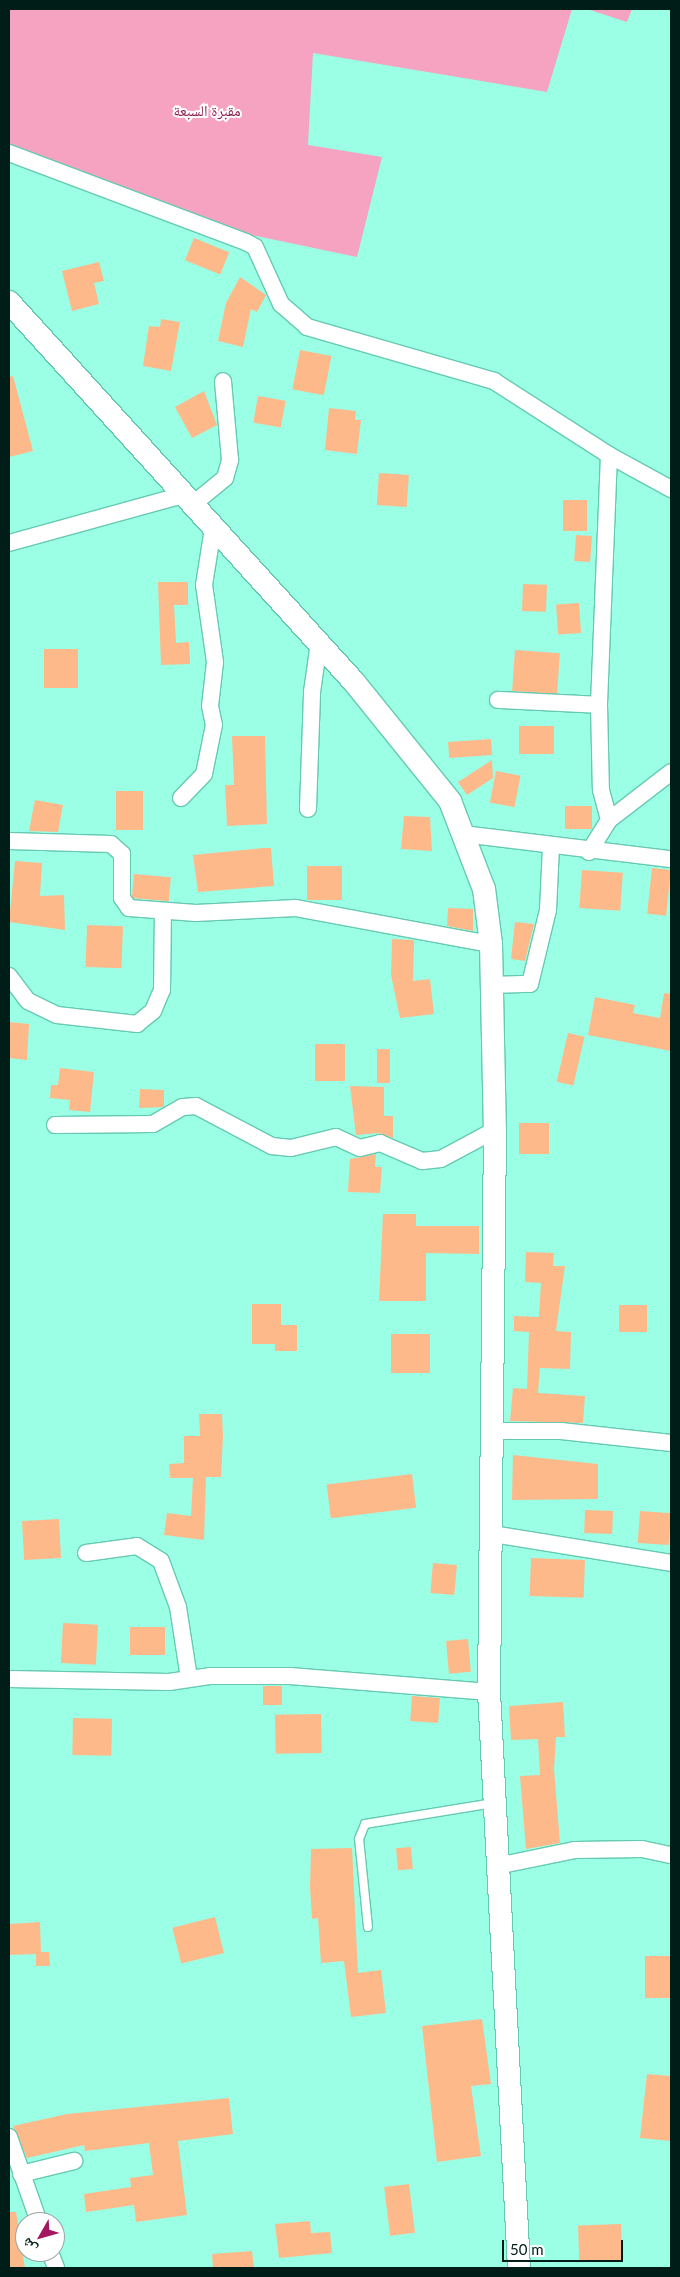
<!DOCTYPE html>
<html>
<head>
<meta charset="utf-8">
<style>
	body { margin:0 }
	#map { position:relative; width:680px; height:2277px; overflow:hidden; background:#9bffe5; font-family:Lato,"Noto Naskh Arabic",sans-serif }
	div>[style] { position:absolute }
	.green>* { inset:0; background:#f6a2c1 }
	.building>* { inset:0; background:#feb98a; transform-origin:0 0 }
	.roads { filter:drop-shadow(1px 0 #66cab2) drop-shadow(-1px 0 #66cab2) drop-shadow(0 1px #66cab2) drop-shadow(0 -1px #66cab2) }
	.lane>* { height:8px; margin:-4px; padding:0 4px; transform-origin:4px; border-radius:4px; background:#fff }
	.street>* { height:16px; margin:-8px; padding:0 8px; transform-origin:8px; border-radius:8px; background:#fff }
	.secondary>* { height:22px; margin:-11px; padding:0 11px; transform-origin:11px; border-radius:11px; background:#fff }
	span { translate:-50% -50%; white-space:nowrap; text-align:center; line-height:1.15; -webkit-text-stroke:4px #fff; paint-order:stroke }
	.park-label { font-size:15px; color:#881f52 }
	.frame { position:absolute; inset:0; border:10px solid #001e17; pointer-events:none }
	.north { position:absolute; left:15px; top:2212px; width:50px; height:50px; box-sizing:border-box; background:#fff; border:1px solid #99a5a2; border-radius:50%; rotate:232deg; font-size:14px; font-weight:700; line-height:20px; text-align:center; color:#001e17 }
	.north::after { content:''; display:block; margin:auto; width:18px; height:22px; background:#a31860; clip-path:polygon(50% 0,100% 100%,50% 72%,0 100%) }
	.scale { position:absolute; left:502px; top:2240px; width:121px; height:22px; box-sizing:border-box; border:2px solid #001e17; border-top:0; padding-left:6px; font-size:15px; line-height:18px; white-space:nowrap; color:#001e17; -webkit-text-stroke:4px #fff; paint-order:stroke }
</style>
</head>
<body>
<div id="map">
	<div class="green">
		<i style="clip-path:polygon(9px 9px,572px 9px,547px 92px,313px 53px,308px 145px,382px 157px,357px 257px,251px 235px,9px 147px)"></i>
		<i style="clip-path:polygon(587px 9px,632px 9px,627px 22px)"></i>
	</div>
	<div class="building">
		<i style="left:194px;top:238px;width:38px;height:24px;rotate:22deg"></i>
		<i style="clip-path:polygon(99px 262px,104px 281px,94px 283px,99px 304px,72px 311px,62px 271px)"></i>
		<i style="clip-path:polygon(240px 277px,266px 295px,257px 312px,251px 309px,243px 347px,218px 341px,226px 303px)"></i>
		<i style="clip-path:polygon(161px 319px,180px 322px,171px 371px,143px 366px,149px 326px,160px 327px)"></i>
		<i style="left:300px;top:350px;width:32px;height:40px;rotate:11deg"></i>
		<i style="clip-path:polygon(13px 376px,33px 451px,9px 457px,9px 377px)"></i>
		<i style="clip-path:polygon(204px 391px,217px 425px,192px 438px,175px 407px)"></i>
		<i style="left:258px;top:396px;width:28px;height:27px;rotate:10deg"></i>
		<i style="clip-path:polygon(329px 408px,356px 411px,355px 420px,361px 420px,357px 454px,325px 450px)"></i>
		<i style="left:379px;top:473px;width:30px;height:32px;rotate:4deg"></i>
		<i style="left:563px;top:500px;width:24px;height:31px"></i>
		<i style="left:576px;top:535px;width:16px;height:26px;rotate:4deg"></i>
		<i style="clip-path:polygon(158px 582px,188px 582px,188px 605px,174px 605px,176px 643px,189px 642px,190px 664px,161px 665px)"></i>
		<i style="left:523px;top:584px;width:24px;height:27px;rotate:2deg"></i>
		<i style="left:579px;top:603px;width:30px;height:23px;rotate:86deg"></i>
		<i style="left:44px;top:649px;width:34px;height:39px"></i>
		<i style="left:515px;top:650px;width:45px;height:41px;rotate:4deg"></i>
		<i style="left:519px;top:726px;width:35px;height:28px"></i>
		<i style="clip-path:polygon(232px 736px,265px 736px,267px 824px,227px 826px,225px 785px,234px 785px)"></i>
		<i style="left:491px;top:739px;width:16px;height:43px;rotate:86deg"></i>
		<i style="clip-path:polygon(492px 760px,493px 778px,467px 795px,458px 782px)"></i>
		<i style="left:496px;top:771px;width:25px;height:32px;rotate:11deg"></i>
		<i style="left:116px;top:791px;width:27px;height:39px"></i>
		<i style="clip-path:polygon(35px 800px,63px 805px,58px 832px,29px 831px)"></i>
		<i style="left:592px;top:806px;width:23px;height:27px;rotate:90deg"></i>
		<i style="clip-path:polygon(404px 816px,430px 817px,432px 851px,401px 849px)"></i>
		<i style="clip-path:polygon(263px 848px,271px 848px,274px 886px,198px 892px,193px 855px)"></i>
		<i style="clip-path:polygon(15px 861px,42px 863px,40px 896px,64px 895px,65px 930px,9px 922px)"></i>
		<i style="left:307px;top:866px;width:35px;height:34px"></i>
		<i style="left:652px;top:868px;width:19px;height:46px;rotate:6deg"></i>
		<i style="left:582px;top:870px;width:41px;height:38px;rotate:4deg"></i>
		<i style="left:134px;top:874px;width:37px;height:24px;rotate:5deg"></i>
		<i style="clip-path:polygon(448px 908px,473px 909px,473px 931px,447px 926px)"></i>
		<i style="clip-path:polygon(515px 922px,534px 924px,525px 961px,511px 959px)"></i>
		<i style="left:87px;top:925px;width:36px;height:42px;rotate:2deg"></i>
		<i style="clip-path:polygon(392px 939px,414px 940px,413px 981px,430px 979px,434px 1014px,400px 1018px,391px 975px)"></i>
		<i style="clip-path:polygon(664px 993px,671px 994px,671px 1051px,588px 1035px,595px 997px,635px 1005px,633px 1013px,660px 1018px)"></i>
		<i style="clip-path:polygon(9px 1022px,29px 1024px,27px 1060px,9px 1058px)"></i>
		<i style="left:568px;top:1033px;width:17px;height:50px;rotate:13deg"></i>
		<i style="left:315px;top:1044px;width:30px;height:37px"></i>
		<i style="left:377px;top:1049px;width:13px;height:34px"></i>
		<i style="clip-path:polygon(60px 1068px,94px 1072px,90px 1112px,69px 1110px,70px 1100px,50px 1098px,51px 1085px,58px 1085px)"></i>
		<i style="clip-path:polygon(350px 1086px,384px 1087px,384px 1116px,393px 1116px,393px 1138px,378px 1133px,356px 1135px)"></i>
		<i style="clip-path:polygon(140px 1089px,164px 1090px,164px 1107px,139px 1108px)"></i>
		<i style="left:519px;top:1123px;width:30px;height:31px"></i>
		<i style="clip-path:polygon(376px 1154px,375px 1167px,382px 1167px,380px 1193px,348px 1192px,350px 1159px)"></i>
		<i style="clip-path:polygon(383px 1214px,416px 1214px,416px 1226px,479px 1226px,479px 1254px,426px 1253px,426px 1301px,379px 1301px)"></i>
		<i style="clip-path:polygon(526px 1252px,554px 1253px,553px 1266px,565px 1266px,556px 1331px,571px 1332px,570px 1369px,540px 1368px,538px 1393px,585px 1396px,583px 1423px,510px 1421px,513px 1388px,527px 1389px,529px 1332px,514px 1331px,514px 1316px,539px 1317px,541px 1283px,525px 1282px)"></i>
		<i style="clip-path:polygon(252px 1304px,281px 1304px,281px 1325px,297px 1325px,297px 1351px,275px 1351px,275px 1344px,252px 1344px)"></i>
		<i style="left:619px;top:1305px;width:28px;height:27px"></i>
		<i style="left:391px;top:1334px;width:39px;height:39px"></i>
		<i style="clip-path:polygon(199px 1414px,222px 1414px,223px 1436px,221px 1477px,206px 1477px,204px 1540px,164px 1535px,167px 1513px,191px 1516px,193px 1478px,170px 1478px,169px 1464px,184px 1463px,184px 1436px,200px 1436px)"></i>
		<i style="clip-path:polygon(513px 1455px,598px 1464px,598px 1499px,512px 1500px)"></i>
		<i style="left:412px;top:1474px;width:34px;height:86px;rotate:83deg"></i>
		<i style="left:585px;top:1510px;width:28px;height:23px;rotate:2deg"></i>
		<i style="left:640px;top:1511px;width:31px;height:32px;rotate:4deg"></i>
		<i style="left:59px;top:1519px;width:39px;height:37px;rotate:87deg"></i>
		<i style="left:531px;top:1558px;width:54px;height:38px;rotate:2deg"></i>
		<i style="left:433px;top:1563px;width:24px;height:30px;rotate:5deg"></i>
		<i style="left:63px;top:1623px;width:35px;height:40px;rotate:3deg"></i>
		<i style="left:130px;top:1627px;width:35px;height:28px"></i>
		<i style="left:468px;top:1639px;width:33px;height:22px;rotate:85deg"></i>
		<i style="left:263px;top:1686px;width:19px;height:19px"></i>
		<i style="left:412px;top:1696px;width:28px;height:25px;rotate:4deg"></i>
		<i style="clip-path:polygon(563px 1702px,565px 1737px,556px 1737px,554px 1769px,560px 1843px,526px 1849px,520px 1776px,540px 1775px,538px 1739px,511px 1740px,509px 1706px)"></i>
		<i style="left:321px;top:1714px;width:39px;height:46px;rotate:89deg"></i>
		<i style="left:73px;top:1718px;width:39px;height:37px;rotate:1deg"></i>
		<i style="left:411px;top:1847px;width:22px;height:15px;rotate:85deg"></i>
		<i style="clip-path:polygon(352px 1848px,358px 1973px,381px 1970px,386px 2013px,351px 2017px,344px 1961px,321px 1963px,318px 1918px,312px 1919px,310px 1887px,311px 1849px)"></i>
		<i style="left:215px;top:1917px;width:37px;height:44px;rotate:76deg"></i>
		<i style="clip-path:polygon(40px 1922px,41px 1952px,49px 1952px,50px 1966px,36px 1966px,36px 1954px,9px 1955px,9px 1924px)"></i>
		<i style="left:671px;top:1956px;width:42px;height:26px;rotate:90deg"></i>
		<i style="clip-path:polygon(482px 2019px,491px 2084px,471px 2086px,481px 2156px,437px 2162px,422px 2026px)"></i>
		<i style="clip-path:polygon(647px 2074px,671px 2076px,671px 2141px,640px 2138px)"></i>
		<i style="clip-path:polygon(229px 2098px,233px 2134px,178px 2141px,187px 2215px,136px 2222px,134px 2205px,86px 2212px,84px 2194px,131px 2187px,130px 2178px,153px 2175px,149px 2143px,85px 2151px,84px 2145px,27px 2158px,13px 2126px,67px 2114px)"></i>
		<i style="left:409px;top:2184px;width:49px;height:25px;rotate:83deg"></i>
		<i style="clip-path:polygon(9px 2212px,16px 2212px,25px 2268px,9px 2268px)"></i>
		<i style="clip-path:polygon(310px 2221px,311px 2233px,330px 2232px,332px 2253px,279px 2258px,275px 2224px)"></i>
		<i style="left:621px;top:2224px;width:36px;height:43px;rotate:88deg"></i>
		<i style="clip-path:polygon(252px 2251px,254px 2268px,213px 2268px,212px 2254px)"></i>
	</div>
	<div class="roads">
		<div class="lane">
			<i style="left:368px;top:1927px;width:88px;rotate:-95.8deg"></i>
			<i style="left:359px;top:1839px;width:16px;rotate:-68deg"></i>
			<i style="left:365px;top:1824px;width:130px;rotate:-9.3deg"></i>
		</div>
		<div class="street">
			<i style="left:9px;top:153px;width:253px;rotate:20.6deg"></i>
			<i style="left:246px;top:242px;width:10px;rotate:29deg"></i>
			<i style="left:255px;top:247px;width:63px;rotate:65.5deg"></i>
			<i style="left:281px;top:304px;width:35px;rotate:41deg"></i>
			<i style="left:307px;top:327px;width:195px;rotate:16.1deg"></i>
			<i style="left:494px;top:381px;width:137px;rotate:32.8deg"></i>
			<i style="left:609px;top:455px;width:250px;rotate:92.3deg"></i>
			<i style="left:599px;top:705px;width:85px;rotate:88.7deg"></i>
			<i style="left:601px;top:790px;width:31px;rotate:75deg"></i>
			<i style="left:609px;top:455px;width:71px;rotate:28.7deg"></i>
			<i style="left:192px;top:505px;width:43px;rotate:-39.3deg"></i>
			<i style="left:225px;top:478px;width:19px;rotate:-74deg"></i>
			<i style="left:230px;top:460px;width:79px;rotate:-95.1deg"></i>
			<i style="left:9px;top:543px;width:180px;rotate:-15.4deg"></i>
			<i style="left:498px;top:700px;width:101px;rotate:2.8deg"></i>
			<i style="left:181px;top:798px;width:33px;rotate:-46deg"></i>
			<i style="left:204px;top:774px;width:50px;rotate:-78.5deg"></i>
			<i style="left:214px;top:725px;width:19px;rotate:-102deg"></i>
			<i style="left:210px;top:706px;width:44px;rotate:-83.5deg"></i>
			<i style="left:215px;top:662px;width:78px;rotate:-98.1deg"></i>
			<i style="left:204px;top:585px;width:58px;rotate:-81deg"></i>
			<i style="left:308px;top:809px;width:117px;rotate:-88deg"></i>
			<i style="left:312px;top:692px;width:49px;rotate:-81.9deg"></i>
			<i style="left:463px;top:834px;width:209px;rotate:6.9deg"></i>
			<i style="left:9px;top:841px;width:102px;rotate:1.7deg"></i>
			<i style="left:111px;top:844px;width:15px;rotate:42deg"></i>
			<i style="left:122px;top:854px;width:44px;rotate:90deg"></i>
			<i style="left:122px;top:898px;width:12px;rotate:55deg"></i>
			<i style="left:129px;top:908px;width:67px;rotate:4.3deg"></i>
			<i style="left:196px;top:913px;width:100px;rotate:-2.9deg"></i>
			<i style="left:296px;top:908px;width:198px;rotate:10.5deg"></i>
			<i style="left:589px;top:852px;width:38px;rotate:-58deg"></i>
			<i style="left:609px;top:820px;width:78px;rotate:-37.7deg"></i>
			<i style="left:9px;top:976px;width:31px;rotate:53deg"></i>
			<i style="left:28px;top:1001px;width:32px;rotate:26deg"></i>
			<i style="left:57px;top:1015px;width:81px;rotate:6.4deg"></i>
			<i style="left:137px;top:1024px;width:21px;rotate:-39deg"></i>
			<i style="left:153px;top:1011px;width:23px;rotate:-67deg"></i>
			<i style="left:162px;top:990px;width:79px;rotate:-89.3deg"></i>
			<i style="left:492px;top:985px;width:38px;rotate:-2deg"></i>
			<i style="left:530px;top:984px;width:76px;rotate:-76.3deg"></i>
			<i style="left:548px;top:910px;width:64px;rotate:-87.3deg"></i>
			<i style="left:55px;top:1125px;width:98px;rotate:-0.6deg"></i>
			<i style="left:153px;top:1124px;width:34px;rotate:-30deg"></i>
			<i style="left:183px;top:1107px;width:13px;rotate:-4deg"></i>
			<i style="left:196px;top:1106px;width:86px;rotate:27.8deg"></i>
			<i style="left:272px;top:1146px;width:19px;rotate:6deg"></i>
			<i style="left:291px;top:1148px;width:46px;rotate:-13.7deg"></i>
			<i style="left:336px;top:1137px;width:26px;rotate:25deg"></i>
			<i style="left:360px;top:1148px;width:21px;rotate:-14deg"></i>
			<i style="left:380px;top:1143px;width:46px;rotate:23.2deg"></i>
			<i style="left:422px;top:1161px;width:19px;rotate:-6deg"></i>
			<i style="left:441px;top:1159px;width:61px;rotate:-28.2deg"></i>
			<i style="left:495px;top:1431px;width:66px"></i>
			<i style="left:561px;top:1431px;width:111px;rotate:6.2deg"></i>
			<i style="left:492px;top:1534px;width:181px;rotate:9.2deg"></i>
			<i style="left:86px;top:1553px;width:51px;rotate:-7.8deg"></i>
			<i style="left:137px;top:1546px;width:28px;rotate:32deg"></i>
			<i style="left:161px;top:1561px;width:49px;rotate:69.7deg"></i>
			<i style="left:178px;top:1607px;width:72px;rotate:81.2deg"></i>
			<i style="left:9px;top:1679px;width:160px;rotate:1.1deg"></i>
			<i style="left:169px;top:1682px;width:41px;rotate:-8.3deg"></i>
			<i style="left:210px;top:1676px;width:80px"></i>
			<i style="left:290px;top:1676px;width:200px;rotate:4.6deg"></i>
			<i style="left:497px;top:1866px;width:80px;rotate:-11.6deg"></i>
			<i style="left:575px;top:1850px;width:67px;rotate:-0.9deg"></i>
			<i style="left:642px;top:1849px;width:30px;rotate:12deg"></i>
			<i style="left:9px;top:2137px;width:90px;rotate:70.6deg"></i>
			<i style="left:21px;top:2174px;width:55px;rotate:-13.8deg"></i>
			<i style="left:50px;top:2252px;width:17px;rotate:69deg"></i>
		</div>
		<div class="secondary">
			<i style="left:9px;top:302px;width:513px;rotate:47.76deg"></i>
			<i style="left:354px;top:682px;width:153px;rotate:51.1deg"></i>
			<i style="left:450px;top:801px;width:94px;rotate:68.9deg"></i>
			<i style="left:484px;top:889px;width:55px;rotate:82.7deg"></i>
			<i style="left:491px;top:944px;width:186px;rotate:88.8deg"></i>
			<i style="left:495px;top:1130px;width:562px;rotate:90.61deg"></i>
			<i style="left:489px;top:1692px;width:577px;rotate:87.02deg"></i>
		</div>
	</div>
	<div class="park-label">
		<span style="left:207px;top:111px">مقبرة السبعة</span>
	</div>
	<div class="frame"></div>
	<div class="north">ش</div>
	<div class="scale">50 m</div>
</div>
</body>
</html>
